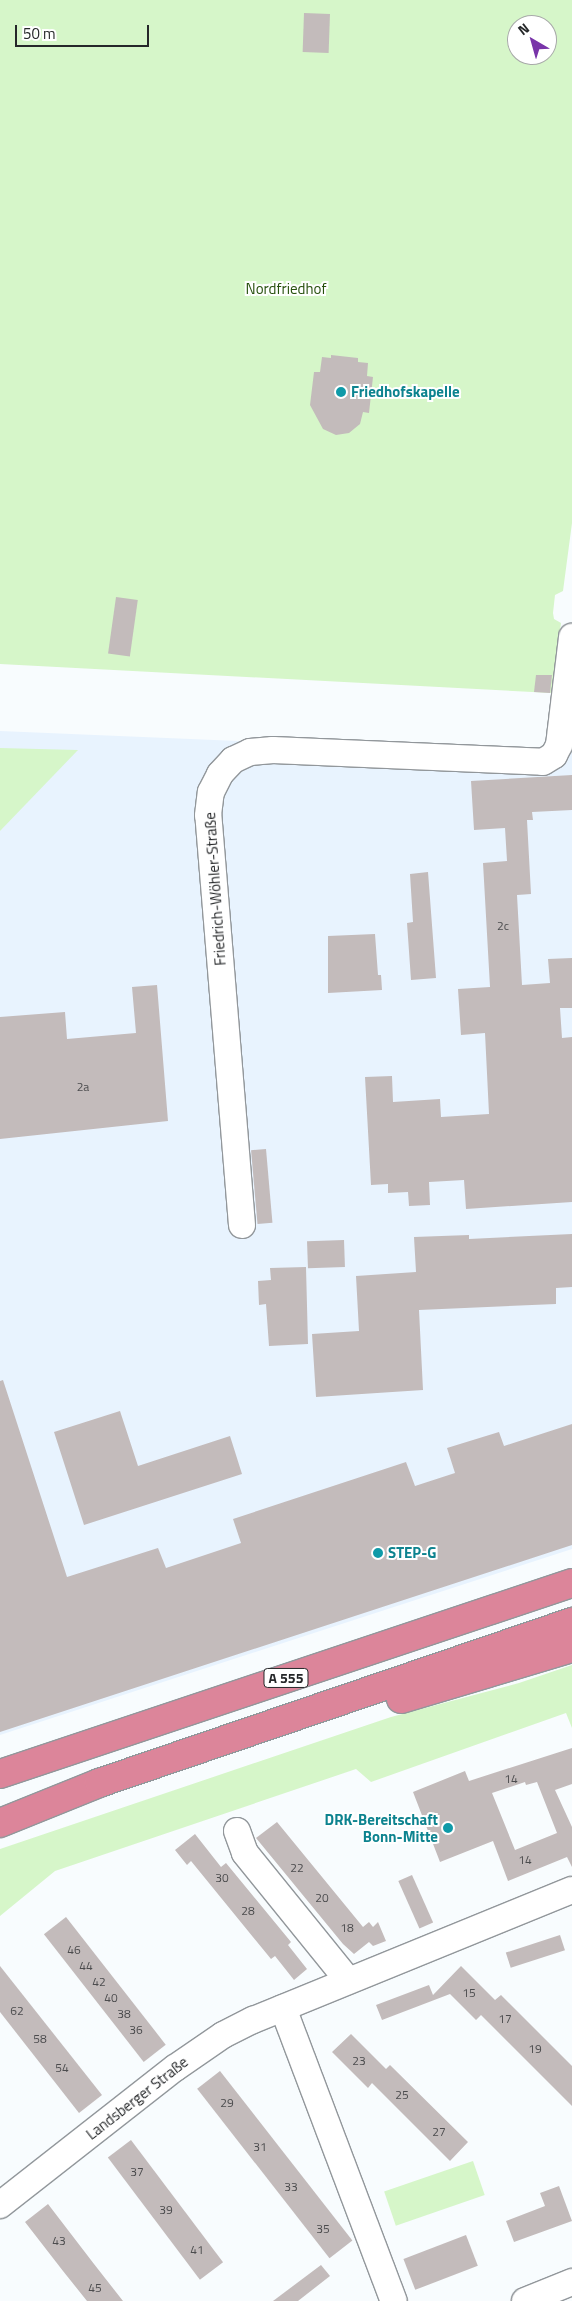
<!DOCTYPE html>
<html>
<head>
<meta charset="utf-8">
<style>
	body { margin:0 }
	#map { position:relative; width:572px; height:2301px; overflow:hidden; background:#f8fcfe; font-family:"Titillium Web",sans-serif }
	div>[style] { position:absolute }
	.built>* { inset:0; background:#e8f3fe }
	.green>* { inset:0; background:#d6f6c9; transform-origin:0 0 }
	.building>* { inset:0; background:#c3bbbb; transform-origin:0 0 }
	.roads { filter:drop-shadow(1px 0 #92979b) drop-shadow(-1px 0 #92979b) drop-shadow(0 1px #92979b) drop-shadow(0 -1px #92979b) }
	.minor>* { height:26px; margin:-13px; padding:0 13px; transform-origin:13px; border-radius:13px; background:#fff }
	.highway>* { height:28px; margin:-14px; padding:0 14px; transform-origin:14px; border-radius:14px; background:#dc859a }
	.dots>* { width:14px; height:14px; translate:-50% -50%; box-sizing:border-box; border:2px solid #fff; border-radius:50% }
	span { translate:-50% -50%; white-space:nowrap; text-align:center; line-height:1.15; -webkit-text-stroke:4px #fff; paint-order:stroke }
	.number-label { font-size:12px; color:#4c4c4e }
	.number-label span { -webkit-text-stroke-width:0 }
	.shield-label span { padding:1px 4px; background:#fff; border:1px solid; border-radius:4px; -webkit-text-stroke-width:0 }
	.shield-label { font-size:14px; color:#252729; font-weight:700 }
	.park-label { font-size:15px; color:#27500d }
	.culture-label { font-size:15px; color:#0d838f; font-weight:700 }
	.left { translate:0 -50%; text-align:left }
	.right { translate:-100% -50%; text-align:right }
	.street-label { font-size:15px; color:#252729 }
	.north { position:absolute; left:507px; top:15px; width:50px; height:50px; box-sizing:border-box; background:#fff; border:1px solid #a8a9a9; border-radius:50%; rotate:322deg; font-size:14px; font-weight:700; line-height:20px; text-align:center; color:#252729 }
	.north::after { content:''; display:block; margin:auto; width:18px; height:22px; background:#7935a9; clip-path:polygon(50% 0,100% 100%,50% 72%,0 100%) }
	.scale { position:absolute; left:15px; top:25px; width:134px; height:22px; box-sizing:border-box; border:2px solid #252729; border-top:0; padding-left:6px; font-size:15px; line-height:18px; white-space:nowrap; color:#252729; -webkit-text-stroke:4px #fff; paint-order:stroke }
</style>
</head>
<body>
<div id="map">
	<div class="built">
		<i style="clip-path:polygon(0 731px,544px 754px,547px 734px,572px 736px,572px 1549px,0 1735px)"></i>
	</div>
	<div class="green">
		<i style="clip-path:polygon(evenodd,0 0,572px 0,572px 523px,563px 591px,555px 595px,553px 613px,554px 619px,561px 623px,552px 693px,0 664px,0 0,517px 25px,547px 25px,547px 55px,517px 55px,517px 25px)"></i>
		<i style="clip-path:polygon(0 748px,78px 750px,0 831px)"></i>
		<i style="clip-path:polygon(572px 1665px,572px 1728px,566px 1713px,371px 1782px,356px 1769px,55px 1871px,0 1916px,0 1849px,391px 1717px,519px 1683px)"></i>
		<i style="left:473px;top:2161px;width:36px;height:94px;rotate:71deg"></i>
	</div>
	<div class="building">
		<i style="left:304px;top:13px;width:26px;height:39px;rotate:2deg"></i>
		<i style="clip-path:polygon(331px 355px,358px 358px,358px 362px,368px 363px,367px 376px,373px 377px,369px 413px,363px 412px,360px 424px,349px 433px,336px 435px,323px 429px,310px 405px,314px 372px,320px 372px,322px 357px,331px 358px)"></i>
		<i style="left:116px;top:597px;width:22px;height:57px;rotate:8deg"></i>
		<i style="clip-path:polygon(536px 675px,552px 675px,550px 693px,534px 692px)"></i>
		<i style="clip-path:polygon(572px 775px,572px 810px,532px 812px,533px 820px,527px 820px,531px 894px,517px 895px,522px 985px,550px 983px,548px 959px,572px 958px,572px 1008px,560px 1008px,562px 1038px,572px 1037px,572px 1202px,466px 1209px,464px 1180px,429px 1182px,430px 1205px,409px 1206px,408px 1192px,388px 1193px,388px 1184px,371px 1185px,365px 1077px,392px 1076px,393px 1102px,440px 1099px,441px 1117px,489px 1114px,485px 1033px,461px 1035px,458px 989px,490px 987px,483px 863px,507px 861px,505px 828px,474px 830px,471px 781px)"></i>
		<i style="clip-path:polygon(428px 872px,436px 978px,411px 980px,407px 923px,413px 922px,410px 874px)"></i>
		<i style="clip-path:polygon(375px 934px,378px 975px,381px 975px,382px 990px,328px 993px,328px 936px)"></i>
		<i style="clip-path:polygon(157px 985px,168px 1121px,0 1139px,0 1017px,65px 1012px,67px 1039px,136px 1033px,132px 987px)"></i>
		<i style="left:266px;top:1149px;width:74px;height:15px;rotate:85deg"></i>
		<i style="clip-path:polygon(572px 1234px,572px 1287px,556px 1288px,556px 1304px,419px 1310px,423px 1390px,316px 1397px,312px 1334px,359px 1331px,356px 1276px,416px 1272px,414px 1237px,469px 1235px,469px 1239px)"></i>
		<i style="left:344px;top:1240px;width:27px;height:37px;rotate:88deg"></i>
		<i style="clip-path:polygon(306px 1267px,308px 1344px,269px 1346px,266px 1304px,259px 1305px,258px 1281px,271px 1280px,270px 1268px)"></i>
		<i style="clip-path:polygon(3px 1380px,67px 1577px,158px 1548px,166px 1568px,241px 1543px,233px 1519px,406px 1462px,415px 1486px,455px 1473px,447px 1448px,499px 1432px,504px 1446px,572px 1424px,572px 1545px,0 1732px,0 1381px)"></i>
		<i style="clip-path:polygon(120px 1411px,138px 1466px,230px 1436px,242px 1474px,84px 1525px,54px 1432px)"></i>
		<i style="clip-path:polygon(evenodd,572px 1748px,572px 1784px,555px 1790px,572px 1827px,572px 1867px,567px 1857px,508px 1881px,493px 1841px,440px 1862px,413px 1792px,465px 1771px,469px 1781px,572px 1748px,525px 1782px,526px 1785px,537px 1782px,557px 1833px,515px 1850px,492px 1793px,525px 1782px)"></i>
		<i style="clip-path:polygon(277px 1822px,363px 1927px,369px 1922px,373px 1927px,378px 1922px,386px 1941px,373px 1946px,369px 1942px,354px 1954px,343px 1944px,256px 1838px)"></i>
		<i style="clip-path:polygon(195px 1834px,221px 1867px,226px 1863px,291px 1942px,288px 1945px,307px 1969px,294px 1980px,275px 1956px,271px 1959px,191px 1861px,187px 1865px,175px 1850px)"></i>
		<i style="left:412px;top:1875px;width:52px;height:15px;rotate:66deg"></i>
		<i style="left:66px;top:1917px;width:162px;height:28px;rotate:52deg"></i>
		<i style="left:560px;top:1935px;width:16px;height:57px;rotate:72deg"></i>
		<i style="clip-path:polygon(0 1966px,102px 2095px,79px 2113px,0 2012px)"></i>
		<i style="clip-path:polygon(461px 1966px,495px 2000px,501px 1995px,572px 2066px,572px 2106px,481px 2015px,476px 2020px,450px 1994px,382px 2020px,376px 2005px,429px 1985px,433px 1995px)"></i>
		<i style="clip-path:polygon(351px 2034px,386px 2069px,390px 2065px,468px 2142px,450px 2161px,372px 2083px,368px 2088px,332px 2052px)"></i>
		<i style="left:220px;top:2071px;width:215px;height:29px;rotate:52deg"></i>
		<i style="left:131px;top:2140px;width:153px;height:29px;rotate:53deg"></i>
		<i style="clip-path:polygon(559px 2186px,572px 2221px,514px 2242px,506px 2221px,545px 2206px,540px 2193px)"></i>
		<i style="clip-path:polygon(48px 2204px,94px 2264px,123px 2301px,87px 2301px,63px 2271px,25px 2222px)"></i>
		<i style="left:466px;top:2235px;width:33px;height:67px;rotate:69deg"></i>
		<i style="clip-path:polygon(321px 2265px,330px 2276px,298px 2301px,273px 2301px)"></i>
	</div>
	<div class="roads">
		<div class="minor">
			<i style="left:242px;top:1225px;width:411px;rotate:-94.7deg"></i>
			<i style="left:208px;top:815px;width:23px;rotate:-83deg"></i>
			<i style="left:211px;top:792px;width:20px;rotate:-63deg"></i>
			<i style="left:220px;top:774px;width:19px;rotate:-47deg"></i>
			<i style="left:233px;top:760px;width:19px;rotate:-25deg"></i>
			<i style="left:250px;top:752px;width:23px;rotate:-5deg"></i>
			<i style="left:273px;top:750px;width:270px;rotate:2.5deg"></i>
			<i style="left:543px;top:762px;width:13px;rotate:-32deg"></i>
			<i style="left:554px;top:755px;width:11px;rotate:-63deg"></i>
			<i style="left:559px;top:745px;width:109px;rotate:-83.1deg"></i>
			<i style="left:237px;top:1831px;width:23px;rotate:70deg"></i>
			<i style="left:245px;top:1853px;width:164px;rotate:51deg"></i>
			<i style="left:283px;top:2008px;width:313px;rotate:69.3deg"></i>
			<i style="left:0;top:2205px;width:222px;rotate:-38.1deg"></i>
			<i style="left:175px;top:2068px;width:58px;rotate:-34.5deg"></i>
			<i style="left:223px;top:2035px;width:34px;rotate:-27deg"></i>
			<i style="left:253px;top:2020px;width:344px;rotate:-22.2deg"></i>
			<i style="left:525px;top:2301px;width:51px;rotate:-22deg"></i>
		</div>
		<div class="highway">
			<i style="left:401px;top:1699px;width:178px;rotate:-16.6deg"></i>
			<i style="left:0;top:1774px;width:603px;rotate:-18.46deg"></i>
			<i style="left:0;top:1823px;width:107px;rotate:-22deg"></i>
			<i style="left:99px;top:1783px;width:500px;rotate:-18.8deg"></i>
		</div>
	</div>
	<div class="dots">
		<i style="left:341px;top:392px;background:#0f9aa8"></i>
		<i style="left:378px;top:1553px;background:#0f9aa8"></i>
		<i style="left:448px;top:1828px;background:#0f9aa8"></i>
	</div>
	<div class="number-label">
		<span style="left:503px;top:926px">2c</span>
		<span style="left:83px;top:1087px">2a</span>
		<span style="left:511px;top:1779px">14</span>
		<span style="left:525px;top:1860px">14</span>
		<span style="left:297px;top:1868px">22</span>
		<span style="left:222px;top:1878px">30</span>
		<span style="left:322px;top:1898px">20</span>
		<span style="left:248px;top:1911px">28</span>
		<span style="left:347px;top:1928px">18</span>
		<span style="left:74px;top:1950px">46</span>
		<span style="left:86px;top:1966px">44</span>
		<span style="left:99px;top:1982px">42</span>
		<span style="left:469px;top:1993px">15</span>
		<span style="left:111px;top:1998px">40</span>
		<span style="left:17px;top:2011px">62</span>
		<span style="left:124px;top:2014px">38</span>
		<span style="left:505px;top:2019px">17</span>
		<span style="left:136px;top:2030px">36</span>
		<span style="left:40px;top:2039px">58</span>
		<span style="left:535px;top:2049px">19</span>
		<span style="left:359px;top:2061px">23</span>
		<span style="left:62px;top:2068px">54</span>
		<span style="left:402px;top:2095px">25</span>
		<span style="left:227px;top:2103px">29</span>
		<span style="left:439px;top:2132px">27</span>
		<span style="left:260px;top:2147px">31</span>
		<span style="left:137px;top:2172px">37</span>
		<span style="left:291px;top:2187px">33</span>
		<span style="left:166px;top:2210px">39</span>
		<span style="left:323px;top:2229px">35</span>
		<span style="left:59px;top:2241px">43</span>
		<span style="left:197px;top:2250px">41</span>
		<span style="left:95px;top:2288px">45</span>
	</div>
	<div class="shield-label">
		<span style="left:286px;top:1678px">A 555</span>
	</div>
	<div class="park-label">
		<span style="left:286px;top:289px">Nordfriedhof</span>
	</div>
	<div class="culture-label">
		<span class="left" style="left:351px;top:392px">Friedhofskapelle</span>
		<span class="left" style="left:388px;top:1553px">STEP-G</span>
		<span class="right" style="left:438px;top:1828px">DRK-Bereitschaft<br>Bonn-Mitte</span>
	</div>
	<div class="street-label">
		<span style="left:215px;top:889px;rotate:-94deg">Friedrich-Wöhler-Straße</span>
		<span style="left:137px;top:2098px;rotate:-38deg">Landsberger Straße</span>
	</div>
	<div class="north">N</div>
	<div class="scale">50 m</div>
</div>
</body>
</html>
